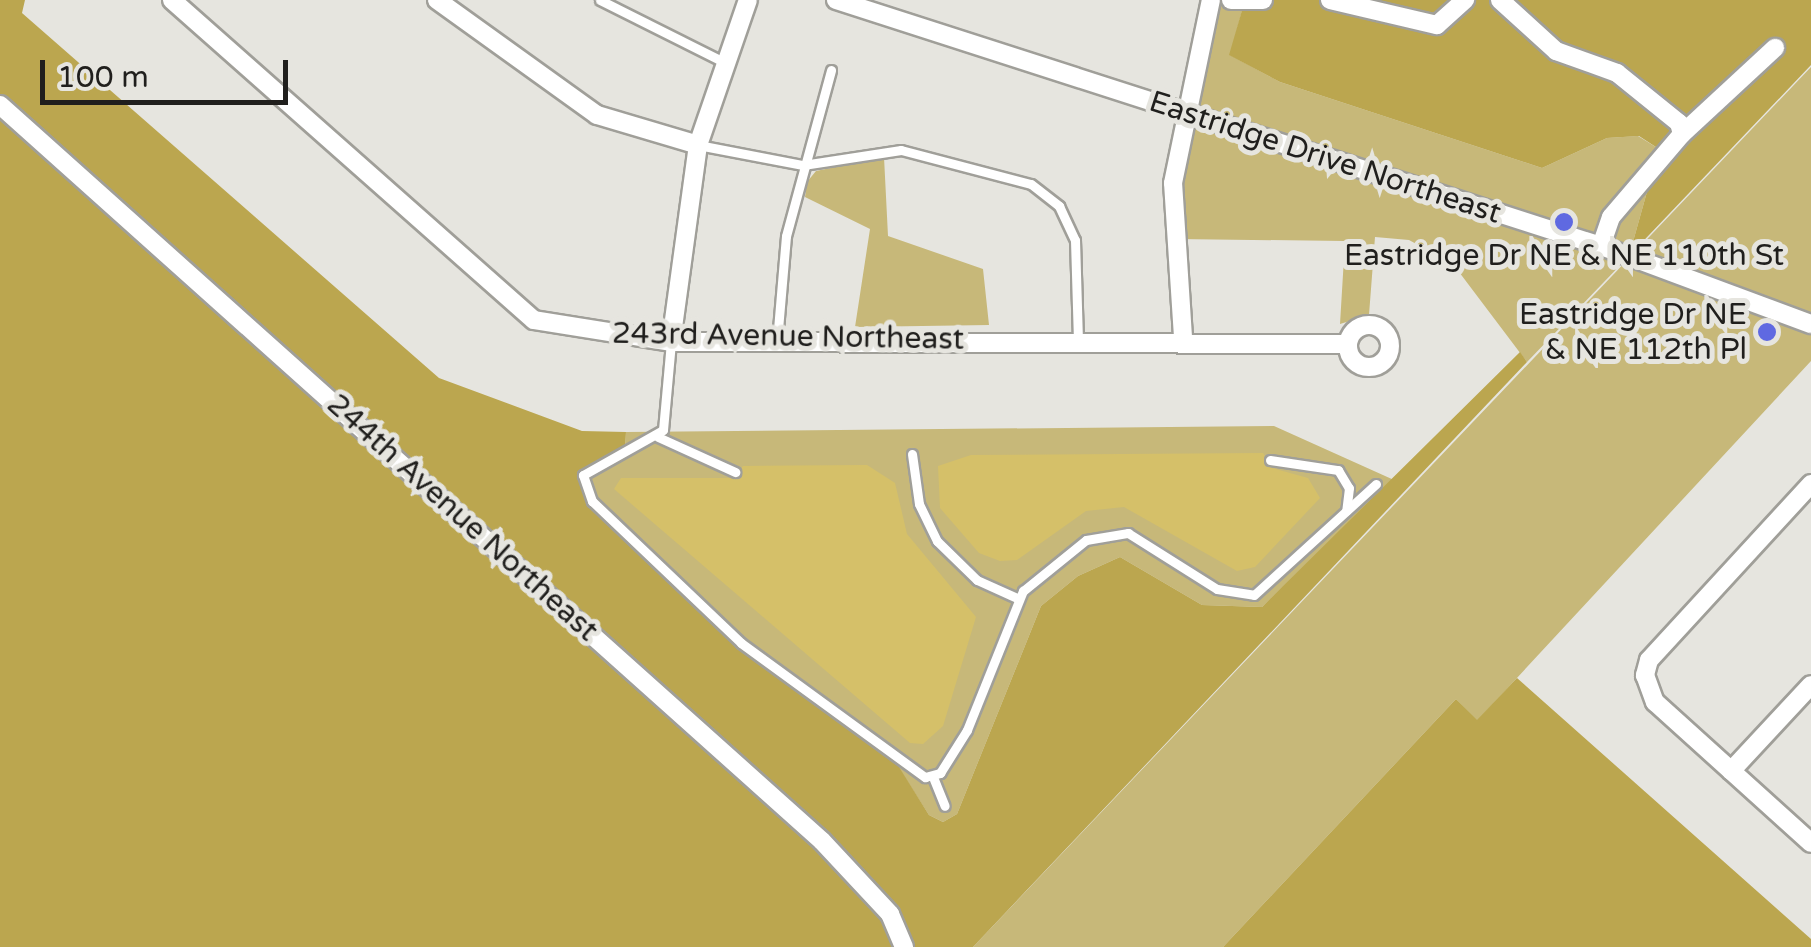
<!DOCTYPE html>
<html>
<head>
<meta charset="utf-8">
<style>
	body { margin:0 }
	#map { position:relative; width:1811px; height:947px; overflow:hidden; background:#e6e5df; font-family:"Varela Round",sans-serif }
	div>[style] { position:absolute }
	.green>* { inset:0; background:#c7b879 }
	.forest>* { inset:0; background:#bba64f }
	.water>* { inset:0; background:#d5c069 }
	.roads { filter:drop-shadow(2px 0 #a09f99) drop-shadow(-2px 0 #a09f99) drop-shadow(0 2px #a09f99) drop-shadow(0 -2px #a09f99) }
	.service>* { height:9px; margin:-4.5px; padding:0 4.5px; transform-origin:4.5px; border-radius:4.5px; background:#fff }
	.minor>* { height:18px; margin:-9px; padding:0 9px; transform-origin:9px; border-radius:9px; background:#fff }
	.minor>.ring { margin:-9px; padding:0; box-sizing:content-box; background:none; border:18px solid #fff; border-radius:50% }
	.dots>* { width:28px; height:28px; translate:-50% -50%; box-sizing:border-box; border:5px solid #e6e5df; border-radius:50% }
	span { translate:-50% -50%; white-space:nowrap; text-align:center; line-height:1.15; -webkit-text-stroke:10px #e6e5df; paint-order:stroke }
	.street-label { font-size:30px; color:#201f1d }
	.poi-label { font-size:30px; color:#201f1d }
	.right { translate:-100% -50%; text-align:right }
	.scale { position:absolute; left:40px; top:60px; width:248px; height:45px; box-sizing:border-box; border:5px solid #201f1d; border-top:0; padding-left:12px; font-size:30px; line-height:35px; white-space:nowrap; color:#201f1d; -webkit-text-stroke:8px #e6e5df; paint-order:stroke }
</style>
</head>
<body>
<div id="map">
	<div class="green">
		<i style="clip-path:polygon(1211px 0,1245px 0,1230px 55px,1280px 82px,1542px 168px,1607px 138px,1638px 136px,1659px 149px,1629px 256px,1527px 362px,1453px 264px,1409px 240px,1375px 237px,1369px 315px,1340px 324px,1345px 241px,1176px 239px,1174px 182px)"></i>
		<i style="clip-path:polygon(1811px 67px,1811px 361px,1477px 721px,1456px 699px,1223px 947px,973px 947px)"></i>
		<i style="clip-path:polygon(884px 157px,888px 236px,983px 269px,989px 325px,855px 327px,870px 229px,805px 197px,807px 182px,816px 171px)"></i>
		<i style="clip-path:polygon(1274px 426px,1394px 480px,1262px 607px,1202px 605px,1120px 557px,1078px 576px,1041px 606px,957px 814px,943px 822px,929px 815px,893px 759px,741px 643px,606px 517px,583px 483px,591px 467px,625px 450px,626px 432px)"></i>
	</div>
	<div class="forest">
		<i style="clip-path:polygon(0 0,25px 0,22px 13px,439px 378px,582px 431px,626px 432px,625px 450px,583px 475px,592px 501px,741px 643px,894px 759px,929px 815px,943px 822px,957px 814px,1041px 606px,1078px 576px,1120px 557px,1202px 605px,1262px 607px,1520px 352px,1527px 362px,973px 947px,0 947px)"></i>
		<i style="clip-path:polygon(1245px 0,1811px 0,1811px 65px,1629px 256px,1659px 149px,1639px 136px,1607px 138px,1542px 168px,1280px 82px,1229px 55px)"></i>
		<i style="clip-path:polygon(1517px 678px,1811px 939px,1811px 947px,1223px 947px,1456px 699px,1477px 720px)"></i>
	</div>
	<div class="water">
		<i style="clip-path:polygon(1263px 453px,1272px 468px,1308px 478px,1320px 498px,1255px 567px,1237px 571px,1124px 507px,1086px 511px,1017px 560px,1000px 561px,979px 553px,940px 508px,938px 466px,971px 455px)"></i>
		<i style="clip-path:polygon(867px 465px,895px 483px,907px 534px,976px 617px,943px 726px,923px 744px,910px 743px,614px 489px,621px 478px,733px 478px,743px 466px)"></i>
	</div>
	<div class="roads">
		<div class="service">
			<i style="left:600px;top:0;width:139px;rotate:26.6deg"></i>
			<i style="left:698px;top:145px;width:107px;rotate:10.8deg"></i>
			<i style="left:803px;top:165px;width:99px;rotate:-8.7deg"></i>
			<i style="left:901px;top:150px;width:134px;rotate:14.7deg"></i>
			<i style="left:1031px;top:184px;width:36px;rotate:38deg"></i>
			<i style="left:1059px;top:206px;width:38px;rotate:65deg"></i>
			<i style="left:1075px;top:240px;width:99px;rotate:88.3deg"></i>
			<i style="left:777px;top:341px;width:105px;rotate:-85.1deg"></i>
			<i style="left:786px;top:236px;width:172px;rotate:-74.8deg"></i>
			<i style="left:671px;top:342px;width:88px;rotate:95.2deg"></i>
			<i style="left:663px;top:430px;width:92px;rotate:150.6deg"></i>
			<i style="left:583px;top:475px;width:28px;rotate:71deg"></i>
			<i style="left:592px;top:501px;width:206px;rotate:43.6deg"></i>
			<i style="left:741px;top:643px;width:228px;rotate:36.1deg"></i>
			<i style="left:925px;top:777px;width:16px;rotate:-15deg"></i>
			<i style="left:940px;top:773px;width:51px;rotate:-57.9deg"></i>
			<i style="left:967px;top:730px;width:150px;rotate:-68.1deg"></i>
			<i style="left:1023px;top:591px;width:81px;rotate:-39deg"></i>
			<i style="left:1086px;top:540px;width:43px;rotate:-9.5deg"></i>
			<i style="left:1128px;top:533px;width:105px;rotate:32.2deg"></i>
			<i style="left:1217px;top:589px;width:37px;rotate:9deg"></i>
			<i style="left:1254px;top:595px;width:165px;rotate:-42.3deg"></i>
			<i style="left:658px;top:437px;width:85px;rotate:24.4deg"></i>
			<i style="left:912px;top:454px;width:50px;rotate:82deg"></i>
			<i style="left:919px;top:504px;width:41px;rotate:64.1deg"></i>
			<i style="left:937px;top:541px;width:56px;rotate:44.3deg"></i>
			<i style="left:977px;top:580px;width:46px;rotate:24.3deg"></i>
			<i style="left:1270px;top:460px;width:69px;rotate:8.4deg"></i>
			<i style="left:1338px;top:470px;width:21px;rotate:59deg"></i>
			<i style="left:1349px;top:488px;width:23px;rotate:97deg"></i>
			<i style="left:933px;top:777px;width:31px;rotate:68deg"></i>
		</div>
		<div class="minor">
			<i style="left:172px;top:0;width:483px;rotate:41.5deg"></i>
			<i style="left:534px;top:320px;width:139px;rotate:9.1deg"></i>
			<i style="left:671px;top:342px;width:676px;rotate:0.17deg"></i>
			<i style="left:437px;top:0;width:197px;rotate:35.7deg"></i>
			<i style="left:597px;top:115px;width:105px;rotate:16.5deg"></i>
			<i style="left:836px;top:0;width:804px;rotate:17.83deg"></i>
			<i style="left:1601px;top:246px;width:224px;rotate:20.4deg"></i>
			<i style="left:1231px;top:0;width:32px"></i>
			<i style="left:1330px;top:0;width:110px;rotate:13.2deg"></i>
			<i style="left:1437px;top:25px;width:38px;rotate:-42deg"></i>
			<i style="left:1500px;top:0;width:76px;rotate:42.3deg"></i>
			<i style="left:1556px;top:51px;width:65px;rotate:19.8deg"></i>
			<i style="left:1617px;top:73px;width:80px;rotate:38.9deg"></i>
			<i style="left:1679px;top:123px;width:11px;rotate:75deg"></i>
			<i style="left:1682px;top:134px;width:109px;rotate:130.5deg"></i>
			<i style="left:1611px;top:217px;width:31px;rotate:109deg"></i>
			<i style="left:0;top:105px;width:1103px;rotate:41.84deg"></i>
			<i style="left:822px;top:841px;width:100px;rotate:47deg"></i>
			<i style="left:890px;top:914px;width:36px;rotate:67deg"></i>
			<i style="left:1682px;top:134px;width:127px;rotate:-42.8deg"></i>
			<i class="ring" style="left:1348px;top:325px;width:24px;height:24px"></i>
			<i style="left:1183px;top:337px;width:154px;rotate:-93.7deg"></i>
			<i style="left:1173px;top:183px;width:187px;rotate:-78.3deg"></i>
			<i style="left:671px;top:342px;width:199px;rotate:-82.2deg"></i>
			<i style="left:698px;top:145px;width:153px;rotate:-71deg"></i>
			<i style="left:1811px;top:484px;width:239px;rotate:132.6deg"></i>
			<i style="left:1649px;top:660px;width:16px;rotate:105deg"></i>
			<i style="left:1645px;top:675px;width:29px;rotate:70deg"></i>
			<i style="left:1655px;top:702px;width:210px;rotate:42.1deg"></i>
			<i style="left:1731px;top:771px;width:117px;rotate:-47.1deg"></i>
		</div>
	</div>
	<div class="dots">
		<i style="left:1564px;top:222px;background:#5f69e1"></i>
		<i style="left:1767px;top:332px;background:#5f69e1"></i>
	</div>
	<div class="street-label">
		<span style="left:1325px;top:158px;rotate:18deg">Eastridge Drive Northeast</span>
		<span style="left:788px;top:337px;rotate:1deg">243rd Avenue Northeast</span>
		<span style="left:462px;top:518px;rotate:42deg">244th Avenue Northeast</span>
	</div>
	<div class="poi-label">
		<span style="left:1564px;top:256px">Eastridge Dr NE &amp; NE 110th St</span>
		<span class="right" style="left:1747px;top:332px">Eastridge Dr NE<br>&amp; NE 112th Pl</span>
	</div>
	<div class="scale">100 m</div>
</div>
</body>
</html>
